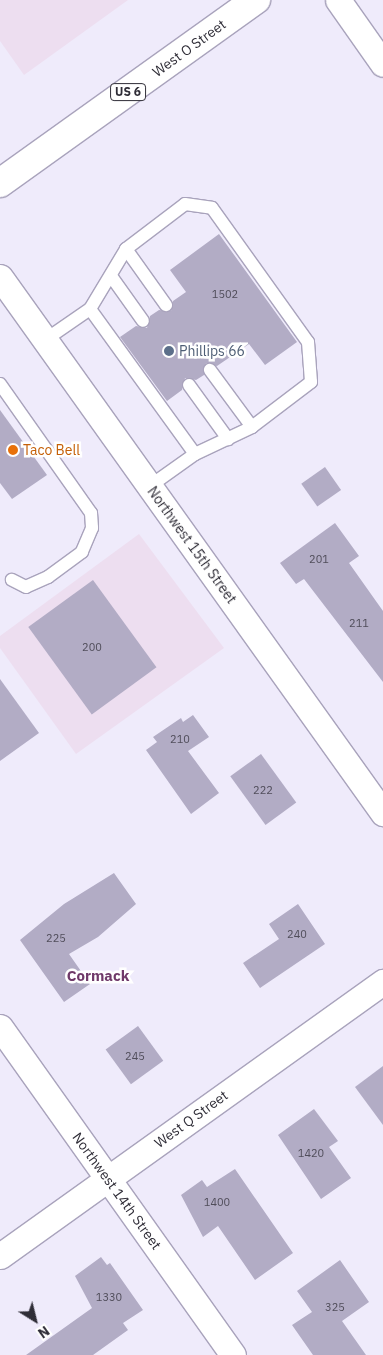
<!DOCTYPE html>
<html>
<head>
<meta charset="utf-8">
<style>
	body { margin:0 }
	#map { position:relative; width:383px; height:1355px; overflow:hidden; background:#efebfb; font-family:"IBM Plex Sans",sans-serif }
	div>[style] { position:absolute }
	.industrial>* { inset:0; background:#eddef0 }
	.building>* { inset:0; background:#b2acc5; transform-origin:0 0 }
	.roads { filter:drop-shadow(1px 0 #a9a3bc) drop-shadow(-1px 0 #a9a3bc) drop-shadow(0 1px #a9a3bc) drop-shadow(0 -1px #a9a3bc) }
	.service>* { height:12px; margin:-6px; padding:0 6px; transform-origin:6px; border-radius:6px; background:#fff }
	.minor>* { height:25px; margin:-12.5px; padding:0 12.5px; transform-origin:12.5px; border-radius:12.5px; background:#fff }
	.primary>* { height:28px; margin:-14px; padding:0 14px; transform-origin:14px; border-radius:14px; background:#fff }
	.dots>* { width:14px; height:14px; translate:-50% -50%; box-sizing:border-box; border:2px solid #fff; border-radius:50% }
	span { translate:-50% -50%; white-space:nowrap; text-align:center; line-height:1.15; -webkit-text-stroke:5px #fff; paint-order:stroke }
	.number-label { font-size:11px; color:#504d5a }
	.number-label span { -webkit-text-stroke-width:0 }
	.shield-label span { padding:1px 4px; background:#fff; border:1px solid; border-radius:4px; -webkit-text-stroke-width:0 }
	.shield-label { font-size:12px; color:#2f2d37; font-weight:700 }
	.street-label { font-size:14px; color:#2f2d37 }
	.service-label { font-size:14px; color:#4e5e75 }
	.left { translate:0 -50%; text-align:left }
	.food-label { font-size:14px; color:#c56008 }
	.neighbourhood-label { font-size:15px; color:#6f3969; font-weight:700 }
	.north { position:absolute; left:10px; top:1295px; width:50px; height:50px; -webkit-text-stroke:4px #fff; paint-order:stroke; rotate:144deg; font-size:14px; font-weight:700; line-height:20px; text-align:center; color:#2f2d37 }
	.north::after { content:''; display:block; margin:auto; width:18px; height:22px; background:#2f2d37; clip-path:polygon(50% 0,100% 100%,50% 72%,0 100%) }
</style>
</head>
<body>
<div id="map">
	<div class="industrial">
		<i style="clip-path:polygon(0 0,128px 0,24px 75px,0 41px)"></i>
		<i style="clip-path:polygon(139px 534px,224px 648px,76px 754px,0 648px,0 636px)"></i>
	</div>
	<div class="building">
		<i style="clip-path:polygon(219px 234px,297px 342px,265px 365px,249px 344px,217px 366px,206px 363px,204px 375px,196px 380px,185px 378px,182px 390px,167px 401px,120px 337px,136px 326px,147px 328px,150px 316px,159px 310px,171px 311px,173px 301px,186px 292px,170px 270px)"></i>
		<i style="clip-path:polygon(0 410px,47px 475px,12px 499px,0 483px)"></i>
		<i style="left:325px;top:467px;width:28px;height:29px;rotate:55deg"></i>
		<i style="clip-path:polygon(335px 523px,359px 556px,349px 563px,383px 611px,383px 682px,304px 579px,296px 584px,280px 563px)"></i>
		<i style="left:93px;top:580px;width:108px;height:80px;rotate:54deg"></i>
		<i style="clip-path:polygon(0 679px,39px 733px,0 761px)"></i>
		<i style="clip-path:polygon(193px 715px,209px 737px,188px 751px,219px 793px,191px 814px,146px 750px,157px 742px,153px 737px,181px 718px,183px 722px)"></i>
		<i style="left:261px;top:754px;width:60px;height:38px;rotate:54deg"></i>
		<i style="clip-path:polygon(114px 873px,136px 904px,98px 937px,69px 954px,90px 984px,64px 1002px,20px 940px,64px 904px)"></i>
		<i style="clip-path:polygon(298px 904px,325px 944px,260px 988px,243px 963px,279px 939px,269px 924px)"></i>
		<i style="left:138px;top:1026px;width:43px;height:40px;rotate:54deg"></i>
		<i style="clip-path:polygon(383px 1066px,383px 1125px,355px 1087px)"></i>
		<i style="clip-path:polygon(314px 1109px,338px 1141px,329px 1147px,351px 1178px,321px 1199px,278px 1135px)"></i>
		<i style="clip-path:polygon(235px 1169px,293px 1253px,255px 1280px,218px 1226px,203px 1237px,181px 1195px,202px 1180px,207px 1187px)"></i>
		<i style="clip-path:polygon(101px 1257px,107px 1265px,110px 1263px,143px 1310px,123px 1323px,128px 1330px,93px 1355px,26px 1355px,92px 1308px,75px 1276px)"></i>
		<i style="clip-path:polygon(340px 1260px,369px 1302px,342px 1321px,366px 1355px,313px 1355px,292px 1325px,312px 1312px,297px 1291px)"></i>
	</div>
	<div class="roads">
		<div class="service">
			<i style="left:126px;top:249px;width:74px;rotate:-37.3deg"></i>
			<i style="left:185px;top:204px;width:27px;rotate:8deg"></i>
			<i style="left:212px;top:208px;width:165px;rotate:54.4deg"></i>
			<i style="left:308px;top:342px;width:40px;rotate:85.7deg"></i>
			<i style="left:311px;top:382px;width:74px;rotate:142.7deg"></i>
			<i style="left:111px;top:276px;width:55px;rotate:54.6deg"></i>
			<i style="left:90px;top:309px;width:70px;rotate:-59deg"></i>
			<i style="left:126px;top:249px;width:69px;rotate:54.5deg"></i>
			<i style="left:45px;top:340px;width:55px;rotate:-34.6deg"></i>
			<i style="left:90px;top:309px;width:179px;rotate:54.1deg"></i>
			<i style="left:0;top:384px;width:158px;rotate:54.8deg"></i>
			<i style="left:91px;top:513px;width:15px;rotate:86deg"></i>
			<i style="left:92px;top:528px;width:26px;rotate:113deg"></i>
			<i style="left:82px;top:552px;width:42px;rotate:143.7deg"></i>
			<i style="left:48px;top:577px;width:24px;rotate:156deg"></i>
			<i style="left:26px;top:587px;width:16px;rotate:-153deg"></i>
			<i style="left:189px;top:385px;width:67px;rotate:54.2deg"></i>
			<i style="left:150px;top:486px;width:55px;rotate:-35.4deg"></i>
			<i style="left:195px;top:454px;width:63px;rotate:-25.3deg"></i>
			<i style="left:252px;top:427px;width:71px;rotate:-126.4deg"></i>
		</div>
		<div class="minor">
			<i style="left:338px;top:0;width:78px;rotate:54.9deg"></i>
			<i style="left:0;top:277px;width:659px;rotate:54.45deg"></i>
			<i style="left:0;top:1027px;width:402px;rotate:54.6deg"></i>
			<i style="left:0;top:1256px;width:471px;rotate:-35.6deg"></i>
		</div>
		<div class="primary">
			<i style="left:0;top:183px;width:315px;rotate:-35.6deg"></i>
		</div>
	</div>
	<div class="dots">
		<i style="left:169px;top:351px;background:#5c6f8a"></i>
		<i style="left:13px;top:450px;background:#e8710a"></i>
	</div>
	<div class="number-label">
		<span style="left:225px;top:294px">1502</span>
		<span style="left:319px;top:559px">201</span>
		<span style="left:359px;top:623px">211</span>
		<span style="left:92px;top:647px">200</span>
		<span style="left:180px;top:739px">210</span>
		<span style="left:263px;top:790px">222</span>
		<span style="left:297px;top:934px">240</span>
		<span style="left:56px;top:938px">225</span>
		<span style="left:135px;top:1056px">245</span>
		<span style="left:311px;top:1153px">1420</span>
		<span style="left:217px;top:1202px">1400</span>
		<span style="left:109px;top:1297px">1330</span>
		<span style="left:335px;top:1307px">325</span>
	</div>
	<div class="shield-label">
		<span style="left:128px;top:92px">US 6</span>
	</div>
	<div class="street-label">
		<span style="left:189px;top:48px;rotate:-36deg">West O Street</span>
		<span style="left:192px;top:545px;rotate:54deg">Northwest 15th Street</span>
		<span style="left:191px;top:1119px;rotate:-36deg">West Q Street</span>
		<span style="left:117px;top:1191px;rotate:54deg">Northwest 14th Street</span>
	</div>
	<div class="service-label">
		<span class="left" style="left:179px;top:351px">Phillips 66</span>
	</div>
	<div class="food-label">
		<span class="left" style="left:23px;top:450px">Taco Bell</span>
	</div>
	<div class="neighbourhood-label">
		<span style="left:98px;top:976px">Cormack</span>
	</div>
	<div class="north">N</div>
</div>
</body>
</html>
